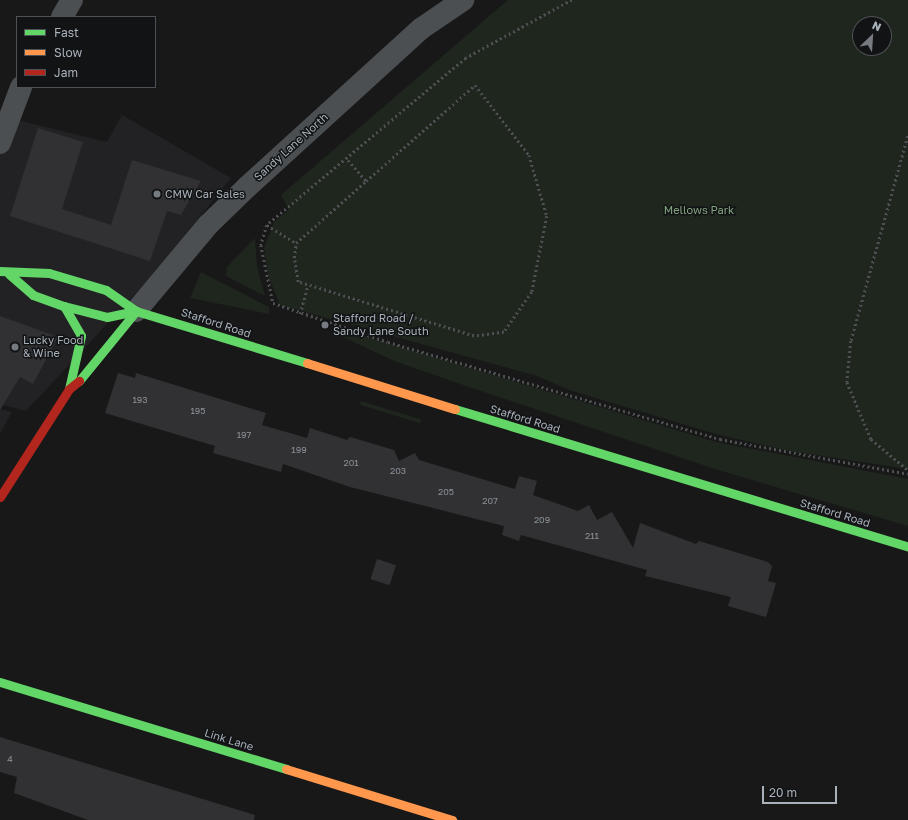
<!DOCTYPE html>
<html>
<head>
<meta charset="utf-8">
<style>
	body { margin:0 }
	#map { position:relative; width:908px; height:820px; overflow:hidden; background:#181819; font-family:"Golos Text",sans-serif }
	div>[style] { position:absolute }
	.built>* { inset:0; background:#222225 }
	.green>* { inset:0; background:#1e261e; transform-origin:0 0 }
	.building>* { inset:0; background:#313133; transform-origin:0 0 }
	.path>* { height:2.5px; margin-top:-1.25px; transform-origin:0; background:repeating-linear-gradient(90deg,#4e5053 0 2px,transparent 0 5px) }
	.street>* { height:22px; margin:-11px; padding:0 11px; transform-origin:11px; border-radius:11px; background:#4c4f52 }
	.fast>* { height:9px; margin:-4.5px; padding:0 4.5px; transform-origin:4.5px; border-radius:4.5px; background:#63d668 }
	.slow>* { height:9px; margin:-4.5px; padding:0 4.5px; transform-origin:4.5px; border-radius:4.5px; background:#ff974d }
	.jam>* { height:9px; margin:-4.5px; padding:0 4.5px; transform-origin:4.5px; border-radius:4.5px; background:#b3261e }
	.dots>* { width:11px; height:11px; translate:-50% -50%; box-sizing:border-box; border:2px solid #121315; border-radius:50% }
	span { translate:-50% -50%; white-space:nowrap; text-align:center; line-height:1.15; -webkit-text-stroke:3px #121315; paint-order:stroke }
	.number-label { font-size:9px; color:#8b9198 }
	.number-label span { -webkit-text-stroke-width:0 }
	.street-label { font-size:11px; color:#a9b1ba }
	.poi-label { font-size:11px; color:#a9b1ba }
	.left { translate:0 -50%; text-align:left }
	.park-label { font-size:11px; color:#84a580 }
	.legend { position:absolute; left:16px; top:16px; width:140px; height:72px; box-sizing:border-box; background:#121315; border:1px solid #4e5257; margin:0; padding:5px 7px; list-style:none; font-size:12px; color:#a9b1ba }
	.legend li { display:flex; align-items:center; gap:8px; height:20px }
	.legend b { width:20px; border:1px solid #4e5257 }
	.north { position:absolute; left:852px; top:16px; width:40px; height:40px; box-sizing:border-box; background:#121315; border:1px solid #4e5257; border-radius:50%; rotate:25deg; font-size:11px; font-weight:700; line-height:16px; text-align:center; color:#a9b1ba }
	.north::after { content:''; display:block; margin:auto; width:14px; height:18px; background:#767b82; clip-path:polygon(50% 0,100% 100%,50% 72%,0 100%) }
	.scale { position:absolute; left:762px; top:786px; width:75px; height:18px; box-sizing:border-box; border:2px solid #a9b1ba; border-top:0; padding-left:5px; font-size:12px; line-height:14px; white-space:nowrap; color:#a9b1ba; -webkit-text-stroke:3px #121315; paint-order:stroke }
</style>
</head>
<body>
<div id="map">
	<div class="built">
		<i style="clip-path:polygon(122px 115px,231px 178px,152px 276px,26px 411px,0 404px,0 116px,107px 142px)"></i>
		<i style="clip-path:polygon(0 409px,12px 412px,0 434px)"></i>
	</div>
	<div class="green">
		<i style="clip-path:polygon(evenodd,508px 0,908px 0,908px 469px,789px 451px,716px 434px,569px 390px,537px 376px,280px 305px,269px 278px,264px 248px,274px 222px,289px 210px,281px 195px,508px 0,860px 24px,884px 24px,884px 48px,860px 48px,860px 24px)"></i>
		<i style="clip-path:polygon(255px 238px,257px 267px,265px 296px,226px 276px,227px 267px)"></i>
		<i style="clip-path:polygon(201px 272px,269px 307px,269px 314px,190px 298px)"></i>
		<i style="clip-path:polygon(344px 330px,716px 442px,908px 479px,908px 526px,715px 469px,466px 386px,394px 361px,341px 336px)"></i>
		<i style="left:361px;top:401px;width:63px;height:4px;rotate:17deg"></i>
	</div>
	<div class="building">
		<i style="clip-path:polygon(38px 128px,83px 142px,62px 209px,111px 225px,132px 160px,201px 181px,181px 215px,167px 211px,150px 261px,10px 216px)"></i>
		<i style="clip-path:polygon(0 316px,58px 337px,33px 384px,20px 377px,0 410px)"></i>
		<i style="clip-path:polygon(118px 373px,135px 378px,136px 373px,266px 413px,262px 425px,307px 438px,310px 428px,347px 440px,350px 437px,394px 450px,399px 461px,415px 453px,419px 460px,515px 489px,519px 476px,537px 481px,533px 495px,578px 511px,589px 505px,597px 520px,612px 512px,633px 548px,640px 523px,696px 544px,699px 541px,768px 562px,772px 566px,768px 581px,776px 583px,766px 617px,728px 606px,731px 597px,645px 576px,647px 570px,521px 535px,519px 541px,502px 535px,504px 526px,350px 487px,283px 464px,281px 472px,213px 453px,215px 446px,105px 413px)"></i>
		<i style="left:377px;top:559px;width:20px;height:21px;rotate:18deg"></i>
		<i style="clip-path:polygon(0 737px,255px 815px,254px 820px,88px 820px,14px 793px,17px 777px,0 772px)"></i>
	</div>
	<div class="path">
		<i style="left:572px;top:0;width:121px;rotate:151.3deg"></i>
		<i style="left:466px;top:58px;width:260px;rotate:140deg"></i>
		<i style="left:267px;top:225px;width:21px;rotate:107deg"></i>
		<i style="left:261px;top:245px;width:59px;rotate:78.3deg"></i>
		<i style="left:273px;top:303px;width:121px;rotate:18.7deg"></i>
		<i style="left:388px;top:342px;width:346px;rotate:16.3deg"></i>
		<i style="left:720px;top:439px;width:191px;rotate:10.5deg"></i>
		<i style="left:908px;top:136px;width:213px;rotate:105.5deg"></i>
		<i style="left:851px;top:341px;width:41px;rotate:95.6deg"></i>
		<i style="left:847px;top:382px;width:62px;rotate:67.2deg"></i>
		<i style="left:871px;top:439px;width:48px;rotate:40deg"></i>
		<i style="left:348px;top:160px;width:28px;rotate:49deg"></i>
		<i style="left:366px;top:181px;width:145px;rotate:-41.4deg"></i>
		<i style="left:475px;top:85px;width:88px;rotate:52.4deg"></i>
		<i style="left:529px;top:155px;width:64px;rotate:73.6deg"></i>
		<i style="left:547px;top:216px;width:77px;rotate:101.2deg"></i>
		<i style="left:532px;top:292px;width:49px;rotate:125deg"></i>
		<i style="left:504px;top:332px;width:30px;rotate:172deg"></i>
		<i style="left:474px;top:336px;width:184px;rotate:-162.9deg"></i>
		<i style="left:298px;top:282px;width:24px;rotate:-99deg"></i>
		<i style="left:294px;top:258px;width:15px;rotate:-82deg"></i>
		<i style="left:296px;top:243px;width:94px;rotate:-41.5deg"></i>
		<i style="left:267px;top:225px;width:34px;rotate:32deg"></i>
		<i style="left:300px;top:314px;width:28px;rotate:-75deg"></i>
	</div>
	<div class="street">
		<i style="left:62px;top:17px;width:20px;rotate:-60deg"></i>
		<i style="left:0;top:143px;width:60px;rotate:-69.4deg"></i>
		<i style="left:136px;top:311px;width:112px;rotate:-50.1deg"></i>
		<i style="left:208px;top:225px;width:54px;rotate:-44.3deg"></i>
		<i style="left:247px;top:187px;width:236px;rotate:-42.3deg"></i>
		<i style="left:422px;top:28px;width:50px;rotate:-34.3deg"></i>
	</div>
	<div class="fast">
		<i style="left:0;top:271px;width:49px;rotate:2.3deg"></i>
		<i style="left:49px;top:273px;width:59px;rotate:16.6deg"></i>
		<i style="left:106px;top:290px;width:37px;rotate:35deg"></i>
		<i style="left:136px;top:311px;width:179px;rotate:16.9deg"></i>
		<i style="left:9px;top:274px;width:32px;rotate:41deg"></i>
		<i style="left:33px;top:295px;width:33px;rotate:20deg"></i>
		<i style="left:64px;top:306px;width:44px;rotate:14.3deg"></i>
		<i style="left:107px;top:317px;width:30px;rotate:-12deg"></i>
		<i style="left:64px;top:306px;width:34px;rotate:60deg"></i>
		<i style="left:81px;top:336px;width:54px;rotate:102.8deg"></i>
		<i style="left:79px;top:381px;width:90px;rotate:-50.8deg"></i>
		<i style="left:455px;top:409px;width:474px;rotate:16.9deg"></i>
		<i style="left:0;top:682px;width:299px;rotate:16.9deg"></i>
	</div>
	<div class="slow">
		<i style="left:307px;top:363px;width:155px;rotate:17.3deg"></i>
		<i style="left:286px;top:769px;width:174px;rotate:17.1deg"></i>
	</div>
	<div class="jam">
		<i style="left:0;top:497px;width:128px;rotate:-57.4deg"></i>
		<i style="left:69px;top:389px;width:13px;rotate:-39deg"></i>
	</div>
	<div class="dots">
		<i style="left:157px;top:194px;background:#767b82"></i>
		<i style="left:325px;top:325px;background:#767b82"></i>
		<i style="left:15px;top:347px;background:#767b82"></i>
	</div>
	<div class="number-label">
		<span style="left:140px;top:400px">193</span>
		<span style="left:198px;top:411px">195</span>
		<span style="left:244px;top:435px">197</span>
		<span style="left:299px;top:450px">199</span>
		<span style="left:351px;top:463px">201</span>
		<span style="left:398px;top:471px">203</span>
		<span style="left:446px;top:492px">205</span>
		<span style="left:490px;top:501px">207</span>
		<span style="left:542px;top:520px">209</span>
		<span style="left:592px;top:536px">211</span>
		<span style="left:10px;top:759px">4</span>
	</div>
	<div class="street-label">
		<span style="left:291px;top:147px;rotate:-42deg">Sandy Lane North</span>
		<span style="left:216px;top:323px;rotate:18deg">Stafford Road</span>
		<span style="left:525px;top:419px;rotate:17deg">Stafford Road</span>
		<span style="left:835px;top:513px;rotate:17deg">Stafford Road</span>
		<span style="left:229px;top:740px;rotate:17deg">Link Lane</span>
	</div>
	<div class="poi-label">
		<span class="left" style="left:165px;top:194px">CMW Car Sales</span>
		<span class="left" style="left:333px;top:325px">Stafford Road /<br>Sandy Lane South</span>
		<span class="left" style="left:23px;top:347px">Lucky Food<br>&amp; Wine</span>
	</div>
	<div class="park-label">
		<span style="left:699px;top:210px">Mellows Park</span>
	</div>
	<ul class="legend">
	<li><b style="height:5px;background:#63d668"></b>Fast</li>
	<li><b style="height:5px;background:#ff974d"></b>Slow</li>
	<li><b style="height:5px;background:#b3261e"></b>Jam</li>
	</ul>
	<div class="north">N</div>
	<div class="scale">20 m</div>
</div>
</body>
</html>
